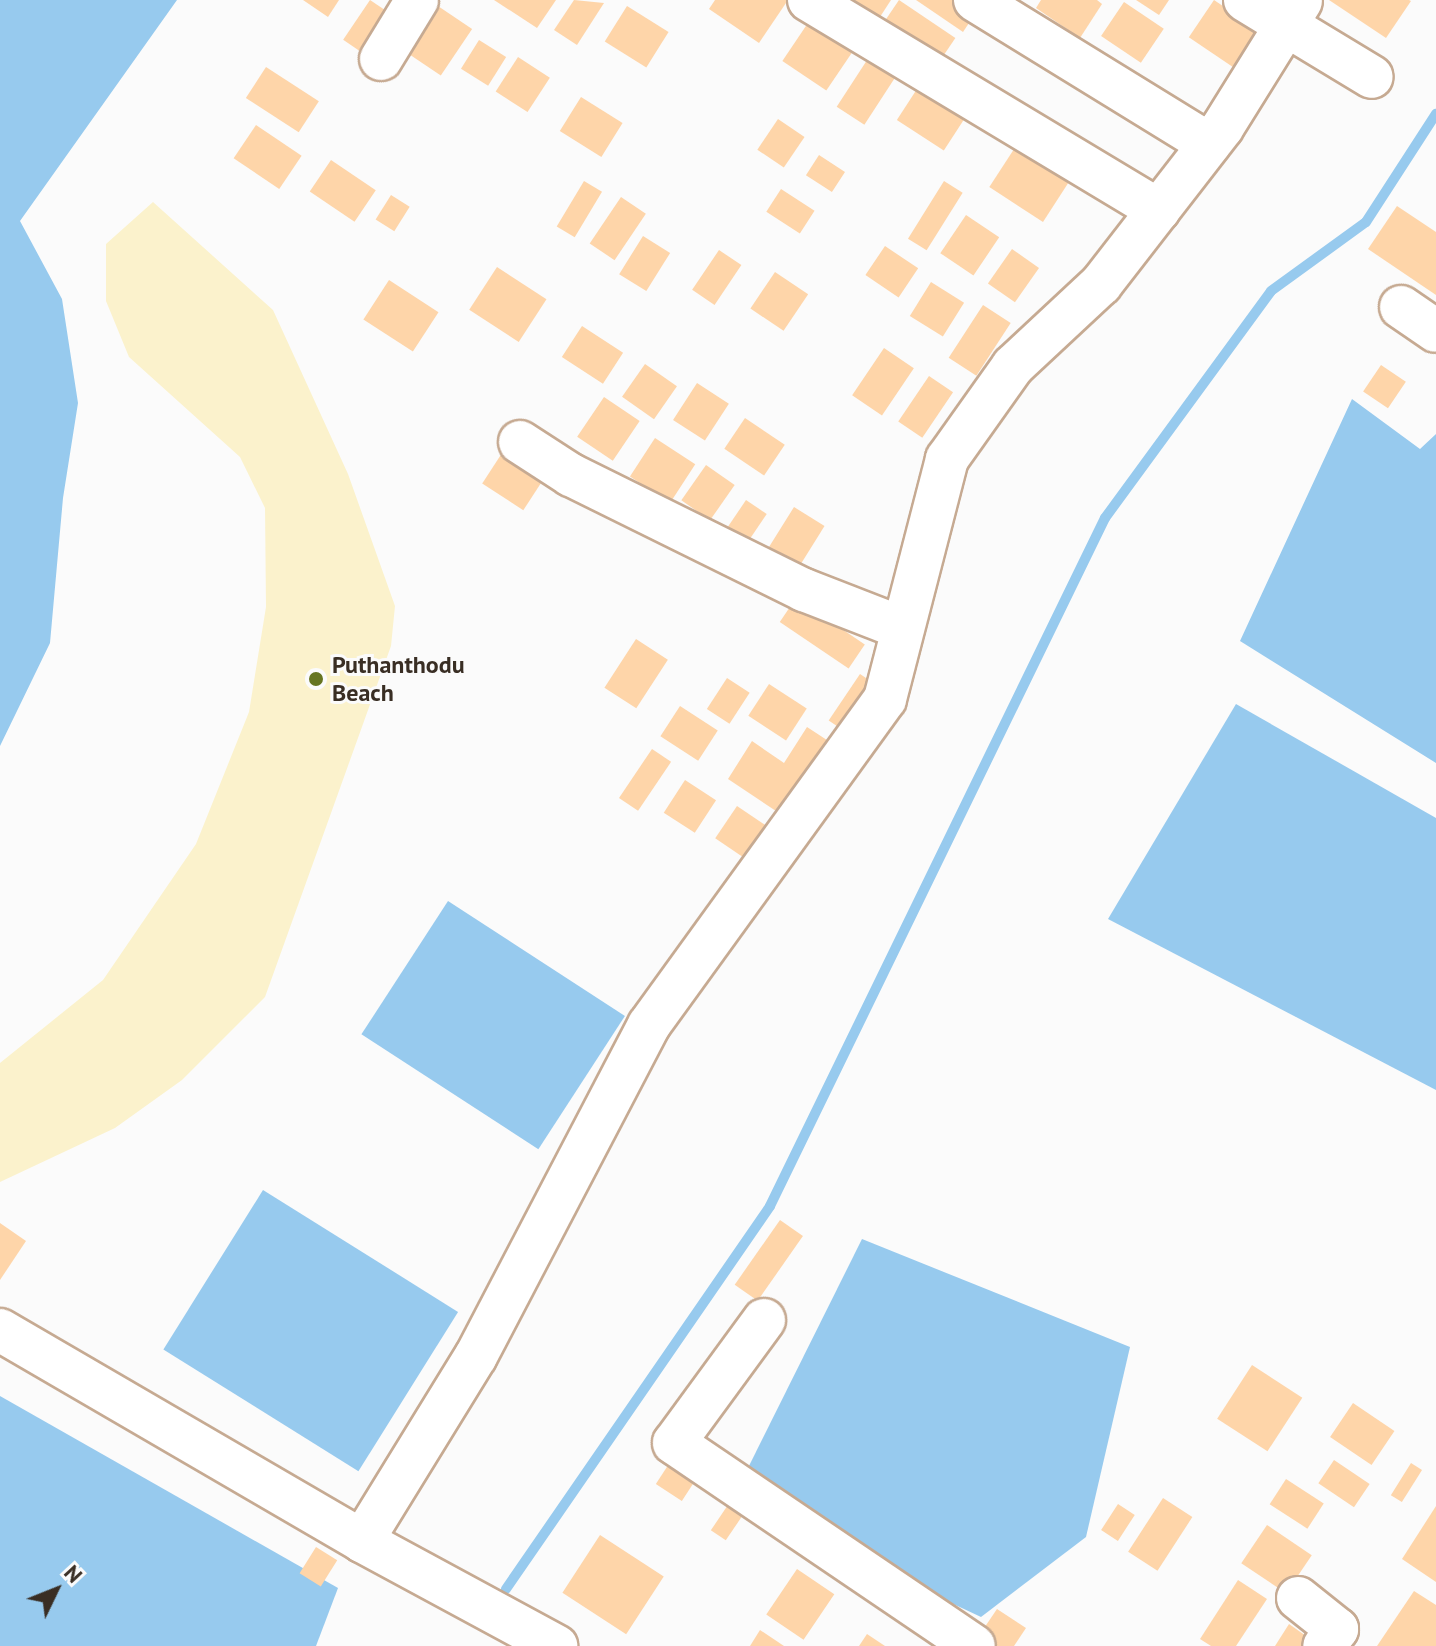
<!DOCTYPE html>
<html>
<head>
<meta charset="utf-8">
<style>
	body { margin:0 }
	#map { position:relative; width:1436px; height:1646px; overflow:hidden; background:#fbfbfb; font-family:"PT Sans",sans-serif }
	div>[style] { position:absolute }
	.sand>* { inset:0; background:#fbf2cc }
	.water>* { inset:0; background:#97caee; transform-origin:0 0 }
	.stream>* { height:10px; margin:-5px; padding:0 5px; transform-origin:5px; border-radius:5px; background:#97caee }
	.building>* { inset:0; background:#fed5a9; transform-origin:0 0 }
	.roads { filter:drop-shadow(2px 0 #c6aa92) drop-shadow(-2px 0 #c6aa92) drop-shadow(0 2px #c6aa92) drop-shadow(0 -2px #c6aa92) }
	.minor>* { height:42px; margin:-21px; padding:0 21px; transform-origin:21px; border-radius:21px; background:#fff }
	.dots>* { width:22px; height:22px; translate:-50% -50%; box-sizing:border-box; border:4px solid #fbfbfb; border-radius:50% }
	span { translate:-50% -50%; white-space:nowrap; text-align:center; line-height:1.15; -webkit-text-stroke:6px #fbfbfb; paint-order:stroke }
	.poi-label { font-size:24px; color:#392e24; font-weight:700 }
	.left { translate:0 -50%; text-align:left }
	.north { position:absolute; left:16px; top:1550px; width:80px; height:80px; -webkit-text-stroke:6px #fbfbfb; paint-order:stroke; rotate:47deg; font-size:22px; font-weight:700; line-height:32px; text-align:center; color:#392e24 }
	.north::after { content:''; display:block; margin:auto; width:28px; height:36px; background:#392e24; clip-path:polygon(50% 0,100% 100%,50% 72%,0 100%) }
</style>
</head>
<body>
<div id="map">
	<div class="sand">
		<i style="clip-path:polygon(153px 202px,273px 310px,348px 474px,395px 606px,391px 646px,265px 997px,182px 1080px,115px 1128px,0 1182px,0 1063px,103px 980px,196px 844px,249px 712px,266px 607px,265px 508px,240px 457px,129px 357px,106px 301px,106px 244px)"></i>
	</div>
	<div class="water">
		<i style="clip-path:polygon(0 0,177px 0,20px 221px,62px 299px,78px 403px,63px 498px,50px 643px,0 746px)"></i>
		<i style="clip-path:polygon(1352px 399px,1420px 449px,1436px 434px,1436px 763px,1240px 641px)"></i>
		<i style="clip-path:polygon(1236px 704px,1436px 818px,1436px 1090px,1108px 919px)"></i>
		<i style="left:448px;top:901px;width:211px;height:159px;rotate:33deg"></i>
		<i style="left:263px;top:1190px;width:230px;height:188px;rotate:32deg"></i>
		<i style="clip-path:polygon(862px 1239px,1130px 1347px,1086px 1537px,981px 1617px,732px 1500px)"></i>
		<i style="clip-path:polygon(0 1396px,338px 1588px,316px 1646px,0 1646px)"></i>
	</div>
	<div class="stream">
		<i style="left:506px;top:1589px;width:465px;rotate:-55.4deg"></i>
		<i style="left:770px;top:1206px;width:765px;rotate:-64.04deg"></i>
		<i style="left:1105px;top:518px;width:281px;rotate:-53.8deg"></i>
		<i style="left:1271px;top:291px;width:117px;rotate:-36deg"></i>
		<i style="left:1366px;top:222px;width:129px;rotate:-57.1deg"></i>
	</div>
	<div class="building">
		<i style="clip-path:polygon(303px 0,339px 0,328px 17px)"></i>
		<i style="left:370px;top:0;width:27px;height:48px;rotate:34deg"></i>
		<i style="left:429px;top:0;width:52px;height:56px;rotate:34deg"></i>
		<i style="clip-path:polygon(494px 0,556px 0,537px 28px)"></i>
		<i style="clip-path:polygon(574px 0,604px 3px,577px 45px,554px 30px)"></i>
		<i style="clip-path:polygon(715px 0,788px 0,759px 43px,709px 9px)"></i>
		<i style="clip-path:polygon(848px 0,891px 0,878px 20px)"></i>
		<i style="left:899px;top:0;width:68px;height:36px;rotate:34deg"></i>
		<i style="clip-path:polygon(916px 0,955px 0,975px 14px,963px 32px)"></i>
		<i style="clip-path:polygon(1041px 0,1097px 0,1102px 4px,1080px 38px,1036px 8px)"></i>
		<i style="clip-path:polygon(1136px 0,1169px 0,1159px 15px)"></i>
		<i style="left:1214px;top:0;width:58px;height:45px;rotate:34deg"></i>
		<i style="clip-path:polygon(1329px 0,1409px 0,1411px 1px,1386px 38px)"></i>
		<i style="left:1124px;top:2px;width:48px;height:41px;rotate:34deg"></i>
		<i style="left:627px;top:6px;width:49px;height:42px;rotate:32deg"></i>
		<i style="left:812px;top:17px;width:53px;height:53px;rotate:34deg"></i>
		<i style="left:479px;top:40px;width:32px;height:34px;rotate:32deg"></i>
		<i style="left:871px;top:54px;width:33px;height:63px;rotate:33deg"></i>
		<i style="left:518px;top:57px;width:38px;height:41px;rotate:33deg"></i>
		<i style="left:266px;top:67px;width:63px;height:37px;rotate:33deg"></i>
		<i style="left:917px;top:89px;width:56px;height:37px;rotate:33deg"></i>
		<i style="left:581px;top:97px;width:49px;height:40px;rotate:32deg"></i>
		<i style="left:778px;top:119px;width:32px;height:37px;rotate:34deg"></i>
		<i style="left:256px;top:125px;width:55px;height:40px;rotate:34deg"></i>
		<i style="left:1016px;top:146px;width:64px;height:49px;rotate:33deg"></i>
		<i style="left:819px;top:155px;width:31px;height:24px;rotate:33deg"></i>
		<i style="left:331px;top:160px;width:54px;height:38px;rotate:34deg"></i>
		<i style="left:584px;top:181px;width:21px;height:53px;rotate:31deg"></i>
		<i style="left:944px;top:181px;width:22px;height:68px;rotate:32deg"></i>
		<i style="left:781px;top:189px;width:40px;height:27px;rotate:33deg"></i>
		<i style="left:391px;top:195px;width:22px;height:29px;rotate:32deg"></i>
		<i style="left:621px;top:197px;width:30px;height:56px;rotate:34deg"></i>
		<i style="clip-path:polygon(1397px 206px,1436px 232px,1436px 295px,1368px 249px)"></i>
		<i style="left:966px;top:215px;width:40px;height:46px;rotate:34deg"></i>
		<i style="left:643px;top:236px;width:32px;height:45px;rotate:32deg"></i>
		<i style="left:885px;top:246px;width:40px;height:35px;rotate:34deg"></i>
		<i style="left:1012px;top:249px;width:33px;height:42px;rotate:35deg"></i>
		<i style="left:719px;top:250px;width:27px;height:48px;rotate:34deg"></i>
		<i style="left:497px;top:267px;width:59px;height:51px;rotate:33deg"></i>
		<i style="left:775px;top:272px;width:40px;height:44px;rotate:34deg"></i>
		<i style="left:389px;top:280px;width:59px;height:47px;rotate:33deg"></i>
		<i style="left:931px;top:282px;width:39px;height:40px;rotate:32deg"></i>
		<i style="left:983px;top:305px;width:33px;height:63px;rotate:33deg"></i>
		<i style="left:582px;top:326px;width:49px;height:37px;rotate:33deg"></i>
		<i style="left:884px;top:348px;width:36px;height:57px;rotate:34deg"></i>
		<i style="left:645px;top:364px;width:39px;height:40px;rotate:35deg"></i>
		<i style="left:1381px;top:365px;width:30px;height:32px;rotate:34deg"></i>
		<i style="left:929px;top:376px;width:29px;height:55px;rotate:34deg"></i>
		<i style="left:697px;top:383px;width:38px;height:44px;rotate:33deg"></i>
		<i style="left:604px;top:397px;width:43px;height:48px;rotate:34deg"></i>
		<i style="left:745px;top:418px;width:48px;height:37px;rotate:34deg"></i>
		<i style="left:655px;top:438px;width:48px;height:46px;rotate:33deg"></i>
		<i style="left:504px;top:450px;width:49px;height:40px;rotate:33deg"></i>
		<i style="left:706px;top:465px;width:35px;height:43px;rotate:35deg"></i>
		<i style="left:746px;top:500px;width:25px;height:36px;rotate:34deg"></i>
		<i style="left:794px;top:507px;width:36px;height:48px;rotate:32deg"></i>
		<i style="left:796px;top:598px;width:83px;height:29px;rotate:34deg"></i>
		<i style="left:636px;top:639px;width:38px;height:58px;rotate:33deg"></i>
		<i style="left:860px;top:674px;width:18px;height:56px;rotate:34deg"></i>
		<i style="left:727px;top:678px;width:27px;height:37px;rotate:33deg"></i>
		<i style="left:769px;top:684px;width:45px;height:38px;rotate:33deg"></i>
		<i style="left:680px;top:706px;width:45px;height:36px;rotate:33deg"></i>
		<i style="clip-path:polygon(807px 727px,833px 744px,785px 817px,728px 779px,752px 741px,784px 763px)"></i>
		<i style="left:652px;top:749px;width:23px;height:59px;rotate:34deg"></i>
		<i style="left:685px;top:780px;width:37px;height:39px;rotate:33deg"></i>
		<i style="left:737px;top:806px;width:36px;height:39px;rotate:34deg"></i>
		<i style="left:780px;top:1220px;width:28px;height:79px;rotate:35deg"></i>
		<i style="clip-path:polygon(0 1223px,26px 1241px,0 1280px)"></i>
		<i style="left:1252px;top:1365px;width:60px;height:64px;rotate:33deg"></i>
		<i style="left:1353px;top:1403px;width:50px;height:41px;rotate:34deg"></i>
		<i style="left:676px;top:1453px;width:31px;height:37px;rotate:33deg"></i>
		<i style="left:1334px;top:1460px;width:43px;height:28px;rotate:34deg"></i>
		<i style="left:1411px;top:1463px;width:13px;height:38px;rotate:32deg"></i>
		<i style="left:1286px;top:1479px;width:45px;height:30px;rotate:33deg"></i>
		<i style="left:736px;top:1493px;width:18px;height:45px;rotate:34deg"></i>
		<i style="left:1163px;top:1498px;width:35px;height:64px;rotate:33deg"></i>
		<i style="left:1118px;top:1504px;width:20px;height:31px;rotate:33deg"></i>
		<i style="clip-path:polygon(1436px 1506px,1436px 1582px,1402px 1559px)"></i>
		<i style="left:1267px;top:1525px;width:54px;height:46px;rotate:34deg"></i>
		<i style="left:600px;top:1535px;width:76px;height:69px;rotate:33deg"></i>
		<i style="left:316px;top:1547px;width:25px;height:31px;rotate:32deg"></i>
		<i style="left:797px;top:1569px;width:45px;height:55px;rotate:34deg"></i>
		<i style="clip-path:polygon(1238px 1580px,1267px 1599px,1236px 1646px,1211px 1646px,1200px 1639px)"></i>
		<i style="clip-path:polygon(1414px 1591px,1436px 1605px,1436px 1646px,1377px 1646px)"></i>
		<i style="clip-path:polygon(997px 1609px,1026px 1628px,1014px 1646px,986px 1646px,976px 1640px)"></i>
		<i style="clip-path:polygon(1289px 1624px,1316px 1643px,1314px 1646px,1275px 1646px)"></i>
		<i style="clip-path:polygon(760px 1630px,784px 1646px,750px 1646px)"></i>
		<i style="clip-path:polygon(867px 1634px,885px 1646px,859px 1646px)"></i>
	</div>
	<div class="roads">
		<div class="minor">
			<i style="left:809px;top:0;width:408px;rotate:31deg"></i>
			<i style="left:975px;top:0;width:275px;rotate:31.6deg"></i>
			<i style="left:1245px;top:0;width:48px;rotate:31.4deg"></i>
			<i style="left:1286px;top:25px;width:28px;rotate:-58deg"></i>
			<i style="left:381px;top:59px;width:69px;rotate:-58.6deg"></i>
			<i style="left:1401px;top:307px;width:42px;rotate:34.4deg"></i>
			<i style="left:520px;top:442px;width:61px;rotate:32.9deg"></i>
			<i style="left:571px;top:475px;width:260px;rotate:26.3deg"></i>
			<i style="left:804px;top:590px;width:105px;rotate:21.2deg"></i>
			<i style="left:764px;top:1320px;width:152px;rotate:126.2deg"></i>
			<i style="left:674px;top:1443px;width:362px;rotate:34.1deg"></i>
			<i style="left:0;top:1330px;width:419px;rotate:30.2deg"></i>
			<i style="left:362px;top:1541px;width:221px;rotate:28.4deg"></i>
			<i style="left:362px;top:1541px;width:217px;rotate:-58.4deg"></i>
			<i style="left:476px;top:1356px;width:373px;rotate:-62.4deg"></i>
			<i style="left:649px;top:1025px;width:402px;rotate:-54.1deg"></i>
			<i style="left:885px;top:699px;width:248px;rotate:-75.5deg"></i>
			<i style="left:947px;top:459px;width:114px;rotate:-54.6deg"></i>
			<i style="left:1013px;top:366px;width:120px;rotate:-43deg"></i>
			<i style="left:1101px;top:284px;width:197px;rotate:-52.2deg"></i>
			<i style="left:1222px;top:128px;width:121px;rotate:-58.1deg"></i>
			<i style="left:1286px;top:25px;width:100px;rotate:31.2deg"></i>
			<i style="left:1298px;top:1598px;width:50px;rotate:38.5deg"></i>
			<i style="left:1337px;top:1629px;width:21px;rotate:127deg"></i>
		</div>
	</div>
	<div class="dots">
		<i style="left:316px;top:679px;background:#667521"></i>
	</div>
	<div class="poi-label">
		<span class="left" style="left:332px;top:679px">Puthanthodu<br>Beach</span>
	</div>
	<div class="north">N</div>
</div>
</body>
</html>
